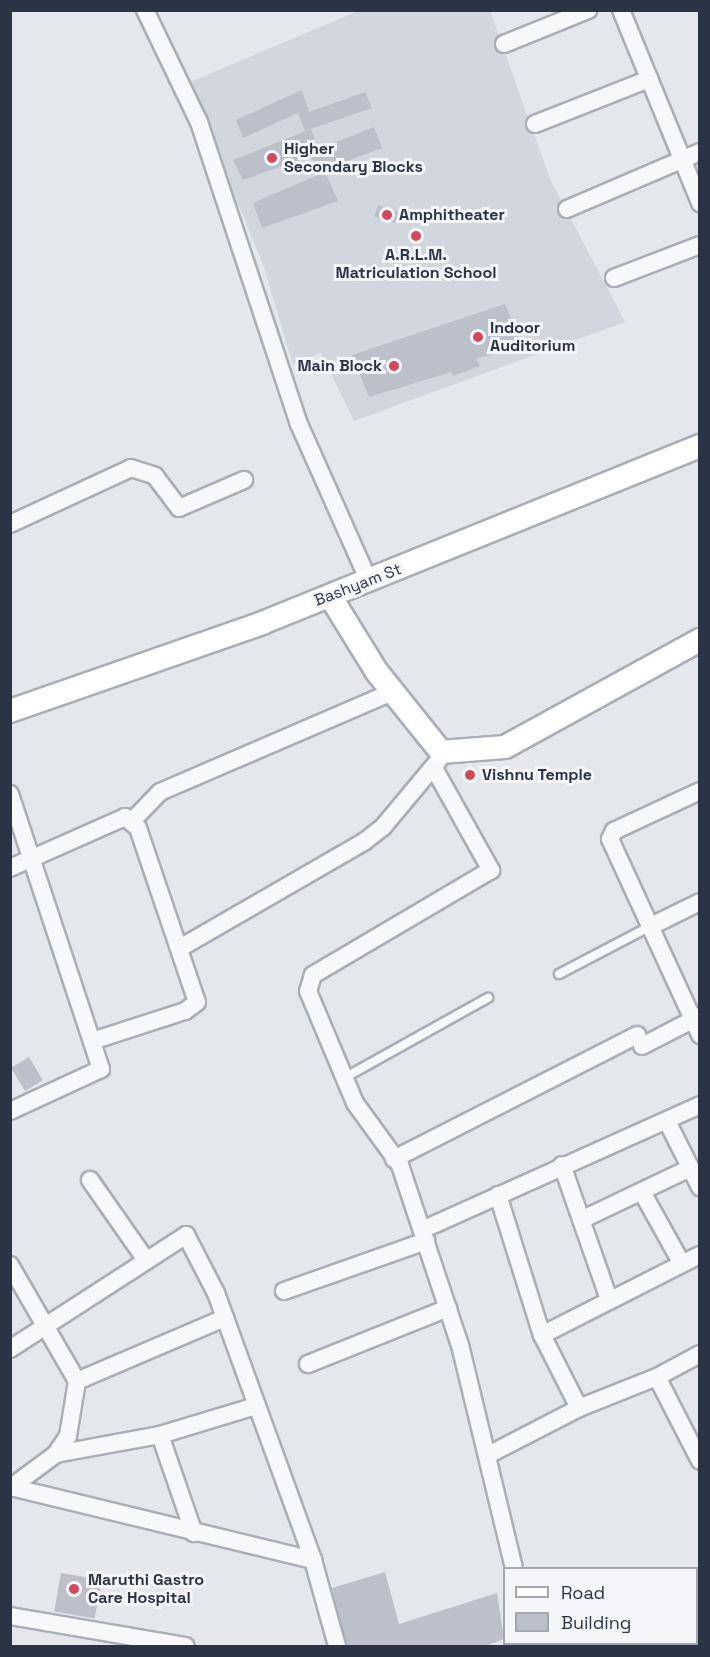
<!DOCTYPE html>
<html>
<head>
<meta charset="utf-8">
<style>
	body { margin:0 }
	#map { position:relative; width:710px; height:1657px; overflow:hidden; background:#e4e7ec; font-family:"Space Grotesk",sans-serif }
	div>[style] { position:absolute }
	.built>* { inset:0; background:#d2d6de }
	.building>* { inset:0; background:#bbc0ca; transform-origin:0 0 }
	.roads { filter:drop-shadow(2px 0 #a9aeb7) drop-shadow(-2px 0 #a9aeb7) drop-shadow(0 2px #a9aeb7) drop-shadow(0 -2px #a9aeb7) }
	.lane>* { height:8px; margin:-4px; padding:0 4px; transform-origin:4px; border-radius:4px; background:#f7f8fa }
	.street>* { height:16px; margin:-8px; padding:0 8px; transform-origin:8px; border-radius:8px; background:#f7f8fa }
	.secondary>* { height:22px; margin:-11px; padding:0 11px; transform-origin:11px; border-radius:11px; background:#fff }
	.dots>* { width:16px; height:16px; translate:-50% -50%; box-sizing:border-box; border:3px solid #f4f6f9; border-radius:50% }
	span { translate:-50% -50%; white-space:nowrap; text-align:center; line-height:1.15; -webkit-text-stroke:6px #f4f6f9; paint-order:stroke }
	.poi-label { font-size:16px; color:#2b3445; font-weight:700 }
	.left { translate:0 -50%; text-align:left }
	.right { translate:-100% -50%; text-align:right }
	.street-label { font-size:16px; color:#2b3445 }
	.frame { position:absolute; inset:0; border:12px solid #2b3445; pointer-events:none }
	.legend { position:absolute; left:503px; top:1567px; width:195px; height:78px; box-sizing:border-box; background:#f4f6f9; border:2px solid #a4a8b1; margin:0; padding:8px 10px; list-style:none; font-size:18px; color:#2b3445 }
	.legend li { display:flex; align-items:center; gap:12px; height:30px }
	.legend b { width:30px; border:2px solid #a4a8b1 }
</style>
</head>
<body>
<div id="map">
	<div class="built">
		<i style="clip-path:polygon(358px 11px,490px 11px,550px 179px,625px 322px,354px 421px,321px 353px,293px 365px,263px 264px,188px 83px)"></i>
	</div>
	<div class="building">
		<i style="clip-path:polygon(302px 90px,309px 112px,365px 92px,372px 108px,305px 131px,298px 113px,243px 138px,236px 120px)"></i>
		<i style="clip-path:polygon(374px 127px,382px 148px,318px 172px,311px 156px,243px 180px,233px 160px,311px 129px,319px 149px)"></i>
		<i style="clip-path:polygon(325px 172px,338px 201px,262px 228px,253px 203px)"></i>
		<i style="left:378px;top:205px;width:23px;height:12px;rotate:18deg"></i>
		<i style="clip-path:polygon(505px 304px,521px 344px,476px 359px,480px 366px,453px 376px,451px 372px,369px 397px,352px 355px)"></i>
		<i style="left:29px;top:1057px;width:27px;height:21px;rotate:59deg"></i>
		<i style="clip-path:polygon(385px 1572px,399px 1624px,497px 1593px,504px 1639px,483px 1647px,347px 1647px,332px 1588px)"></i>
		<i style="left:61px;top:1573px;width:41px;height:39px;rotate:10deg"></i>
	</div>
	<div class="roads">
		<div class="lane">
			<i style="left:559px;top:974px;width:102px;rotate:-27.6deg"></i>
			<i style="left:344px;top:1078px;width:165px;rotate:-29.1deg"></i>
		</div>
		<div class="street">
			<i style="left:145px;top:10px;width:124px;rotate:64.3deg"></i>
			<i style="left:199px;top:122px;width:318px;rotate:71.7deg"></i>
			<i style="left:299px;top:424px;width:172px;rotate:66deg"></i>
			<i style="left:621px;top:10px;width:209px;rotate:67.7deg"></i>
			<i style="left:504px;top:44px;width:91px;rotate:-22deg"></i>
			<i style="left:535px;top:124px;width:123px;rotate:-21.5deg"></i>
			<i style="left:567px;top:209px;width:145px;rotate:-23.2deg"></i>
			<i style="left:614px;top:278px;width:92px;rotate:-21deg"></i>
			<i style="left:10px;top:524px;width:133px;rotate:-24.8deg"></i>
			<i style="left:131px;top:468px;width:25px;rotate:18deg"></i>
			<i style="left:155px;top:476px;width:40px;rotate:53deg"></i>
			<i style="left:179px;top:508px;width:71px;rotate:-23.3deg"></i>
			<i style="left:435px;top:770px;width:115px;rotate:60.8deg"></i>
			<i style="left:491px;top:870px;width:207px;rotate:149.5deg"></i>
			<i style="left:313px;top:975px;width:17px;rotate:107deg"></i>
			<i style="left:308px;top:991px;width:121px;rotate:67.2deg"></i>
			<i style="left:355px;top:1103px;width:77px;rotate:54deg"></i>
			<i style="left:400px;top:1165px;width:190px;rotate:71.6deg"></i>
			<i style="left:460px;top:1345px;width:229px;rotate:76.4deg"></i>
			<i style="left:700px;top:791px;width:95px;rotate:155.1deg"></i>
			<i style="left:614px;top:831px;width:9px;rotate:117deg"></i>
			<i style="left:610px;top:839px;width:216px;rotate:65.3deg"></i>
			<i style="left:10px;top:794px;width:290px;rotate:71.7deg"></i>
			<i style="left:101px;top:1069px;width:100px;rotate:155.2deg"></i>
			<i style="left:133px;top:820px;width:39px;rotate:-46deg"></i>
			<i style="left:160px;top:792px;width:253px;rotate:-23.3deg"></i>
			<i style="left:10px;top:868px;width:126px;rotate:-23.9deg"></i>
			<i style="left:125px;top:817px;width:17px;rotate:40deg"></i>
			<i style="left:138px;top:828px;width:184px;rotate:71.3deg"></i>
			<i style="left:197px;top:1002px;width:15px;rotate:143deg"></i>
			<i style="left:185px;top:1011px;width:98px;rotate:162.1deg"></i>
			<i style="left:649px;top:927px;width:57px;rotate:-26.1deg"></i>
			<i style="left:180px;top:948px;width:214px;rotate:-30deg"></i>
			<i style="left:365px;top:841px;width:23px;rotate:-38deg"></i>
			<i style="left:383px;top:827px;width:86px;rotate:-50.2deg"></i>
			<i style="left:642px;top:1046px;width:65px;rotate:-27.3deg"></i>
			<i style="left:667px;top:1121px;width:74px;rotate:63.4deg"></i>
			<i style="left:394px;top:1159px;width:273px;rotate:-27deg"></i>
			<i style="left:562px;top:1165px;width:142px;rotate:70.7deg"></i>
			<i style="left:90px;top:1180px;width:98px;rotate:55deg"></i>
			<i style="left:642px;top:1192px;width:82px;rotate:60.9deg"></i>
			<i style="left:498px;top:1195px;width:147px;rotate:72.6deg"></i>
			<i style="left:542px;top:1335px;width:82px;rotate:63.1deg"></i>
			<i style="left:581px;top:1220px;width:121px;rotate:-25.5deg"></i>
			<i style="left:422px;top:1230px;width:305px;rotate:-24.2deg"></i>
			<i style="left:10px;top:1265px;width:134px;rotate:60deg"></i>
			<i style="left:77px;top:1381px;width:56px;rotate:99.3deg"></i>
			<i style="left:68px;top:1436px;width:22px;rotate:124deg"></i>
			<i style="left:56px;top:1454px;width:57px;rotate:143.5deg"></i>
			<i style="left:284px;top:1291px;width:151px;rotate:-19.4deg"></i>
			<i style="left:542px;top:1335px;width:177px;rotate:-26.9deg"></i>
			<i style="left:10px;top:1349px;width:210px;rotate:-32.9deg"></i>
			<i style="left:186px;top:1235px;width:65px;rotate:62.7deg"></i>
			<i style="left:216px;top:1293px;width:284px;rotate:70deg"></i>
			<i style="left:313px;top:1560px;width:89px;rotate:74.4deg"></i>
			<i style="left:308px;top:1364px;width:151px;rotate:-21.8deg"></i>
			<i style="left:657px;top:1377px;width:49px;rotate:-28.1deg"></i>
			<i style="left:77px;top:1381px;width:161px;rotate:-23.1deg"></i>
			<i style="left:160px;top:1435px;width:104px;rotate:70.9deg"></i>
			<i style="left:56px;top:1454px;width:106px;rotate:-10.4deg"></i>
			<i style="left:160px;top:1435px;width:97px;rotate:-16.8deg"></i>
			<i style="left:490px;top:1454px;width:100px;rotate:-27.3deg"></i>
			<i style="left:579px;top:1408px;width:84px;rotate:-21.7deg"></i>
			<i style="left:657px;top:1377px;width:94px;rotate:62.9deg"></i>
			<i style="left:11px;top:1487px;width:311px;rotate:13.6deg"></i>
			<i style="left:10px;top:1616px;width:178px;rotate:9.7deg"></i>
			<i style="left:524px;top:1644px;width:2px;rotate:90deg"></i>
		</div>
		<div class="secondary">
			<i style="left:330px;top:596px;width:89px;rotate:58.3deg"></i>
			<i style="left:377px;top:672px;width:102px;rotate:51.3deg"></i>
			<i style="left:441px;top:752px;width:64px;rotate:-4.5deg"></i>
			<i style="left:505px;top:747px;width:222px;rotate:-28.8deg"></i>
			<i style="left:10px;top:711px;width:267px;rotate:-19.2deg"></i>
			<i style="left:262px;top:623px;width:472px;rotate:-22deg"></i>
		</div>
	</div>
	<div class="dots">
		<i style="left:272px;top:158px;background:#d1495b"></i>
		<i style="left:387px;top:215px;background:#d1495b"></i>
		<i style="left:416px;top:236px;background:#d1495b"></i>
		<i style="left:478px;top:337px;background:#d1495b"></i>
		<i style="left:394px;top:366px;background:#d1495b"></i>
		<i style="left:470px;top:775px;background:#d1495b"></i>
		<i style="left:74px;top:1589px;background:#d1495b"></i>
	</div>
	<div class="poi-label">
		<span class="left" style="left:284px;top:158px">Higher<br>Secondary Blocks</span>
		<span class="left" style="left:399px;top:215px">Amphitheater</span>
		<span style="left:416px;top:264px">A.R.L.M.<br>Matriculation School</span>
		<span class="left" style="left:490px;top:337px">Indoor<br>Auditorium</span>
		<span class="right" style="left:382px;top:366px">Main Block</span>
		<span class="left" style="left:482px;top:775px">Vishnu Temple</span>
		<span class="left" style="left:88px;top:1589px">Maruthi Gastro<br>Care Hospital</span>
	</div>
	<div class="street-label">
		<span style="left:358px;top:585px;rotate:-21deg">Bashyam St</span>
	</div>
	<div class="frame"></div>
	<ul class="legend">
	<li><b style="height:8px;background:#fff"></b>Road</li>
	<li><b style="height:16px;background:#bbc0ca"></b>Building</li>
	</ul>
</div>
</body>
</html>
